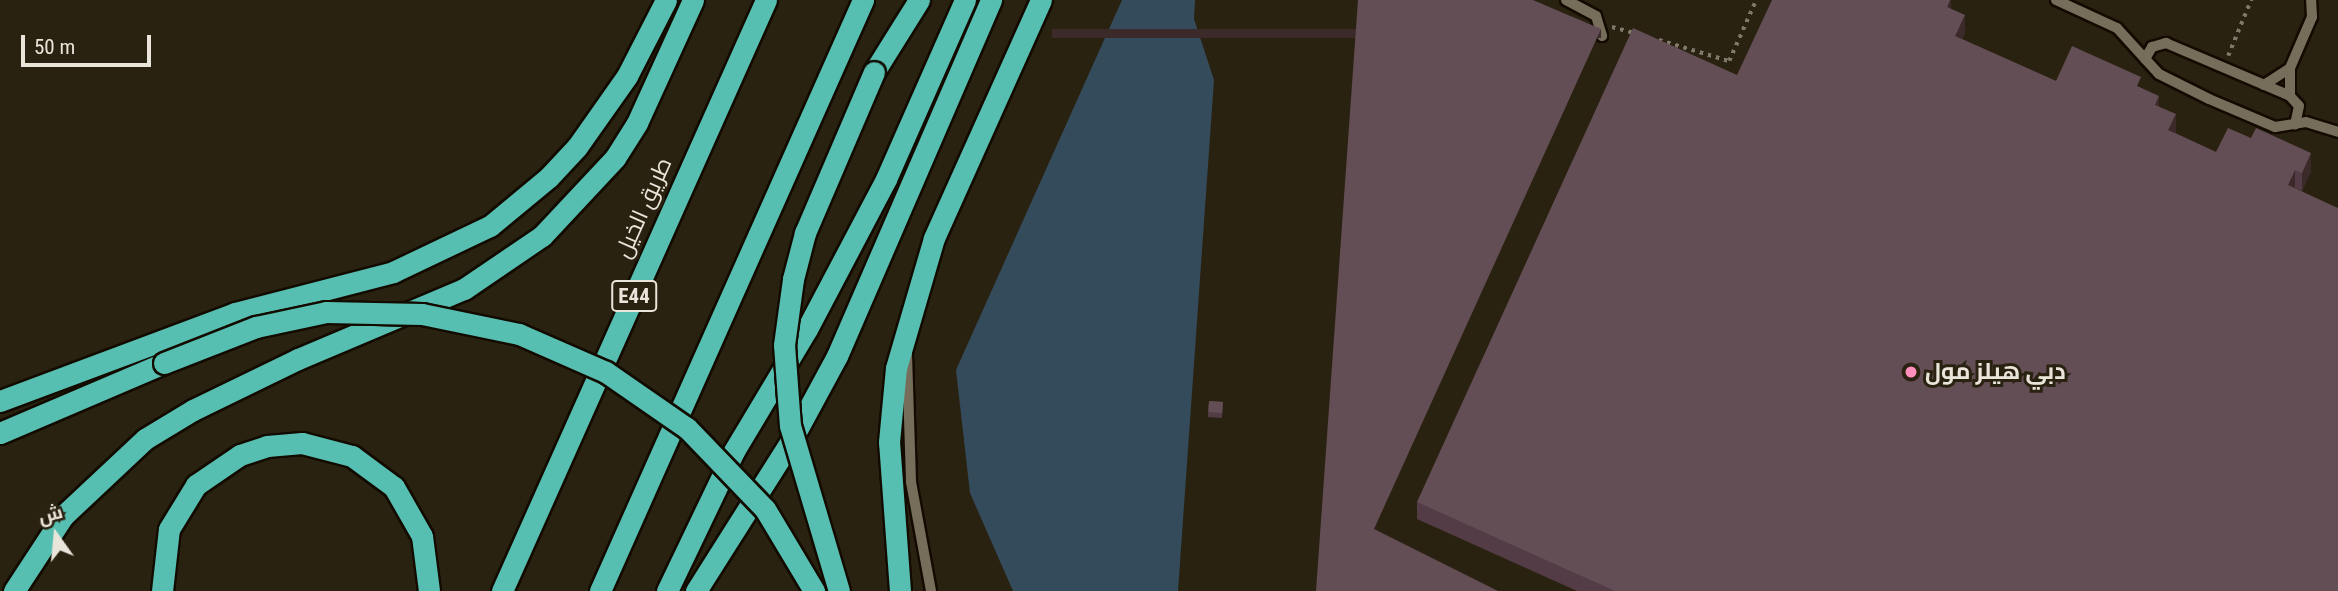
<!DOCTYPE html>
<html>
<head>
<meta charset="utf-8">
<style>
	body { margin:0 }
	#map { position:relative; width:2338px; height:591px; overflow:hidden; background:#2a2211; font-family:"Roboto Condensed",Cairo,sans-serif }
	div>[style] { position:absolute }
	.water>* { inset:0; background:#344b5c }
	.path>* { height:3.5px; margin-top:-1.75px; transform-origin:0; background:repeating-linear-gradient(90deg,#80796b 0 3.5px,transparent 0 8.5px) }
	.roads { filter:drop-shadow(2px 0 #130b00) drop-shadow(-2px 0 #130b00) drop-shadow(0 2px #130b00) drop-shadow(0 -2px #130b00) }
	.service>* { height:10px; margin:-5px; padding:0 5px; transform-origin:5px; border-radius:5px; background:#766d5a }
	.motorway>* { height:21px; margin:-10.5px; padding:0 10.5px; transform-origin:10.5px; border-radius:10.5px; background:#56bfb1 }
	.bridges { filter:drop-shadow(2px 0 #130b00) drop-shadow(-2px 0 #130b00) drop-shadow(0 2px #130b00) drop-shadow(0 -2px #130b00) }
	.motorway-bridge>* { height:21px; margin:-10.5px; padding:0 10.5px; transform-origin:10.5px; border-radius:10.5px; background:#56bfb1 }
	.wall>* { inset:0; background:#533c46; transform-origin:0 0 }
	.shaded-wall>* { inset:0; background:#3c2a2a; transform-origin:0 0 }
	.building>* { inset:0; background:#644e56; transform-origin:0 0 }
	.dots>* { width:19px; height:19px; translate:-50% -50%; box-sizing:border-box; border:4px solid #2a2211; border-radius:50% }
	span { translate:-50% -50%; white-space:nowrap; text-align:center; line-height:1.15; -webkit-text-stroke:6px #2a2211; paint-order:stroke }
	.shield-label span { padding:2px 5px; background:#2a2211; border:2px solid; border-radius:5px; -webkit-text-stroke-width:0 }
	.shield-label { font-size:21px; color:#eae5da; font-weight:700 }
	.street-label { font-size:23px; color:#eae5da }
	.poi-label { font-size:23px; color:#eae5da; font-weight:700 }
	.left { translate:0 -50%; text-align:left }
	.north { position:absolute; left:21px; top:500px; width:70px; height:70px; -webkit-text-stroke:5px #2a2211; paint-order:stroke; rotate:345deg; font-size:19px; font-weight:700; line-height:28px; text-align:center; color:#eae5da }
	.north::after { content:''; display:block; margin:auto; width:24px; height:32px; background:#eae5da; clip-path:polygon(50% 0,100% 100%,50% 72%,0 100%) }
	.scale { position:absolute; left:21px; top:35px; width:130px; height:32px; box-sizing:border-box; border:4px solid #eae5da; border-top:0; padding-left:9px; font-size:21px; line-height:24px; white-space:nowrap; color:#eae5da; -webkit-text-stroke:5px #2a2211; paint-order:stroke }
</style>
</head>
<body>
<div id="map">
	<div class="water">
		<i style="clip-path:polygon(1122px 0,1195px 0,1194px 19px,1214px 80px,1178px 591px,1013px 591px,970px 493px,956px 370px)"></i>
	</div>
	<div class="path">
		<i style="left:1612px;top:27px;width:24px;rotate:15deg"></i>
		<i style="left:1659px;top:40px;width:73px;rotate:16.7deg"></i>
		<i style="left:1729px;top:61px;width:67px;rotate:-66.1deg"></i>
		<i style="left:2228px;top:56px;width:61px;rotate:-67.7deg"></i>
	</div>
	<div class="roads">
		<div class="service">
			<i style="left:1566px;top:0;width:34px;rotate:28deg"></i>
			<i style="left:1596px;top:16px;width:21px;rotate:73deg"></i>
			<i style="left:2056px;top:0;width:67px;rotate:24.7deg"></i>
			<i style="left:2117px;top:28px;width:62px;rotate:47.6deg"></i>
			<i style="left:2159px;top:74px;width:56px;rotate:26.6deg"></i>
			<i style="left:2209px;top:99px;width:72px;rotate:23deg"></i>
			<i style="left:2275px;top:127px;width:31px;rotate:-9deg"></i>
			<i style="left:2306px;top:122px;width:34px;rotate:17deg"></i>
			<i style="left:2145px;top:59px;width:14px;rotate:-60deg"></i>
			<i style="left:2152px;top:47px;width:15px;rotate:-16deg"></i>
			<i style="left:2166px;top:43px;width:135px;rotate:23.1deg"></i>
			<i style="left:2290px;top:96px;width:13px;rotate:48deg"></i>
			<i style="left:2299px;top:106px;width:19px;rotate:102deg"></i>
			<i style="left:2264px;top:85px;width:31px;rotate:-33deg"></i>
			<i style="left:2290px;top:96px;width:28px;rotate:-90deg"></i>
			<i style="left:2290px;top:68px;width:56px;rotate:-66.7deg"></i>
			<i style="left:2312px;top:17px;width:17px;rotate:-93deg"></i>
			<i style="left:907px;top:354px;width:128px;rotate:88.2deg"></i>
			<i style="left:911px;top:482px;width:111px;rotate:79.6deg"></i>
		</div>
		<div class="motorway">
			<i style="left:874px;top:72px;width:85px;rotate:-58deg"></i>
			<i style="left:0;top:401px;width:251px;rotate:-20.5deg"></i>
			<i style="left:235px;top:313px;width:163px;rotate:-14.5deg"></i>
			<i style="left:393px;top:272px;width:107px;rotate:-25.4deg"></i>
			<i style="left:490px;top:226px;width:77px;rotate:-39.7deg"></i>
			<i style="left:549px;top:177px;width:41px;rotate:-47deg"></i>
			<i style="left:577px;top:147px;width:87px;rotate:-54.8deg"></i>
			<i style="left:627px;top:76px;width:85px;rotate:-62.8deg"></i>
			<i style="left:0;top:433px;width:178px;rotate:-23.1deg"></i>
			<i style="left:14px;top:591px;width:90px;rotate:-56.8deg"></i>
			<i style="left:63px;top:516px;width:112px;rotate:-43.2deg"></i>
			<i style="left:145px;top:439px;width:56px;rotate:-31.1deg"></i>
			<i style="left:193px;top:410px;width:117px;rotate:-25.9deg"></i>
			<i style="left:298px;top:359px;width:180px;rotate:-22.9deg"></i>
			<i style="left:464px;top:289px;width:94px;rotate:-34.2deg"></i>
			<i style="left:542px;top:236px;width:107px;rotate:-46.9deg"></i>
			<i style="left:615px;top:158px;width:41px;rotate:-57.8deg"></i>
			<i style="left:637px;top:123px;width:135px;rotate:-65.5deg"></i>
			<i style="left:162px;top:591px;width:62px;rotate:-83.6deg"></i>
			<i style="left:169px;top:529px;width:52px;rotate:-58.5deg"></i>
			<i style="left:196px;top:485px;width:53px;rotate:-34.3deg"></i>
			<i style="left:240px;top:455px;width:28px;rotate:-18deg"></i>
			<i style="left:267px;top:446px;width:35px;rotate:-5deg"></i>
			<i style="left:302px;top:443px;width:52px;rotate:14.6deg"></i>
			<i style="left:352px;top:456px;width:52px;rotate:36.4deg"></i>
			<i style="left:394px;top:487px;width:56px;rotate:60.3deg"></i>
			<i style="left:422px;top:536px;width:55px;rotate:82.7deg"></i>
			<i style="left:502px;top:591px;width:647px;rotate:-65.93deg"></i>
			<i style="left:600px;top:591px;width:647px;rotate:-66.01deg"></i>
			<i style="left:667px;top:591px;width:155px;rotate:-64.4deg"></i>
			<i style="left:734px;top:451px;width:142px;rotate:-59.1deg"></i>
			<i style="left:807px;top:329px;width:170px;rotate:-62.2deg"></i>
			<i style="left:886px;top:179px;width:196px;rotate:-66.2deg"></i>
			<i style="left:696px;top:591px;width:178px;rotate:-57.7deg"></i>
			<i style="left:791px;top:441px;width:97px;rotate:-61.6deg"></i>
			<i style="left:837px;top:356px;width:388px;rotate:-66.6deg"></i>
			<i style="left:900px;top:591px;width:149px;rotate:-94.2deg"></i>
			<i style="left:889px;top:442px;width:74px;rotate:-84.6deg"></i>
			<i style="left:896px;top:368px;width:135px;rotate:-73.7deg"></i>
			<i style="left:934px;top:238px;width:261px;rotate:-65.8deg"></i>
		</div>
	</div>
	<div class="bridges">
		<div class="motorway-bridge">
			<i style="left:164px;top:363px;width:99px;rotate:-21.4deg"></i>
			<i style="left:256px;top:327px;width:72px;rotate:-12.1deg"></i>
			<i style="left:326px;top:312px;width:96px;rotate:1.2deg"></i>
			<i style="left:422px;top:314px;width:99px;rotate:11.7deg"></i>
			<i style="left:519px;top:334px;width:95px;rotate:23.6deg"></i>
			<i style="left:606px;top:372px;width:98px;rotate:34.7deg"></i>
			<i style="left:687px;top:428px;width:112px;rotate:46.1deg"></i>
			<i style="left:765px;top:509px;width:96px;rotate:59.1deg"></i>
			<i style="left:839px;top:591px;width:172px;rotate:-106.5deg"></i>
			<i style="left:790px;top:426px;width:81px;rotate:-94.2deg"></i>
			<i style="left:784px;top:345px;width:67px;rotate:-82.2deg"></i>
			<i style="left:793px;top:279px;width:48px;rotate:-75.4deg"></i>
			<i style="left:805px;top:233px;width:175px;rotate:-66.8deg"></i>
		</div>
	</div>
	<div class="wall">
		<i style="clip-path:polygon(1951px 0,1951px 9px,1965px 33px,1962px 39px,2056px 81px,2141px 88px,2159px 106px,2176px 131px,2175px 133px,2216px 152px,2311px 171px,2302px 191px,2294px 188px,2338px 591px,1577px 591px,1417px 519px,1417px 502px,1737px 75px)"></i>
		<i style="left:1209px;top:401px;width:14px;height:16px;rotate:4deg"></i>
	</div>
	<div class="shaded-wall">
		<i style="clip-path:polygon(1950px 0,1951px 0,1951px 16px,1947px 7px)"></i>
		<i style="clip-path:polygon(1965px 15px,1965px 33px,1955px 54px,1955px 36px)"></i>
		<i style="left:1601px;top:29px;width:9px;height:549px;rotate:90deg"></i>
		<i style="clip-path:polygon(2159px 96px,2159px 113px,2155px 105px)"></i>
		<i style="clip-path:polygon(2176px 114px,2176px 131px,2168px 148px,2168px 130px)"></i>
		<i style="clip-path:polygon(2311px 153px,2311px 171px,2302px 191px,2302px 173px)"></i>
		<i style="clip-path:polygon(2295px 170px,2295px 187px,2288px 202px,2288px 185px)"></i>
	</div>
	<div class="building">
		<i style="clip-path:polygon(1358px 0,1533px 0,1601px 29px,1374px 529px,1498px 591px,1316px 591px)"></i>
		<i style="clip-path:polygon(1772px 0,1950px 0,1947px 7px,1965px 15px,1955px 36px,2056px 81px,2072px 46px,2141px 77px,2137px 86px,2159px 96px,2155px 105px,2176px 114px,2168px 130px,2216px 152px,2228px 128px,2251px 138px,2256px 128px,2311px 153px,2302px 173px,2295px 170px,2288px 185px,2338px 208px,2338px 591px,1615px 591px,1417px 502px,1633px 28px,1737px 75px)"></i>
		<i style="left:1209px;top:401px;width:14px;height:11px;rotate:4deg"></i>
	</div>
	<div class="dots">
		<i style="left:1911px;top:372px;background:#fe8ebc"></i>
	</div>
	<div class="shield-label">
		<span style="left:634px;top:296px">E44</span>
	</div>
	<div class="street-label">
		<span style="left:644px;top:208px;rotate:-66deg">طريق الخيل</span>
	</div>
	<div class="poi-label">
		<span class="left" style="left:1925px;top:372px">دبي هيلز مول</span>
	</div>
	<div class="north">ش</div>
	<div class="scale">50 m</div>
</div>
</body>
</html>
